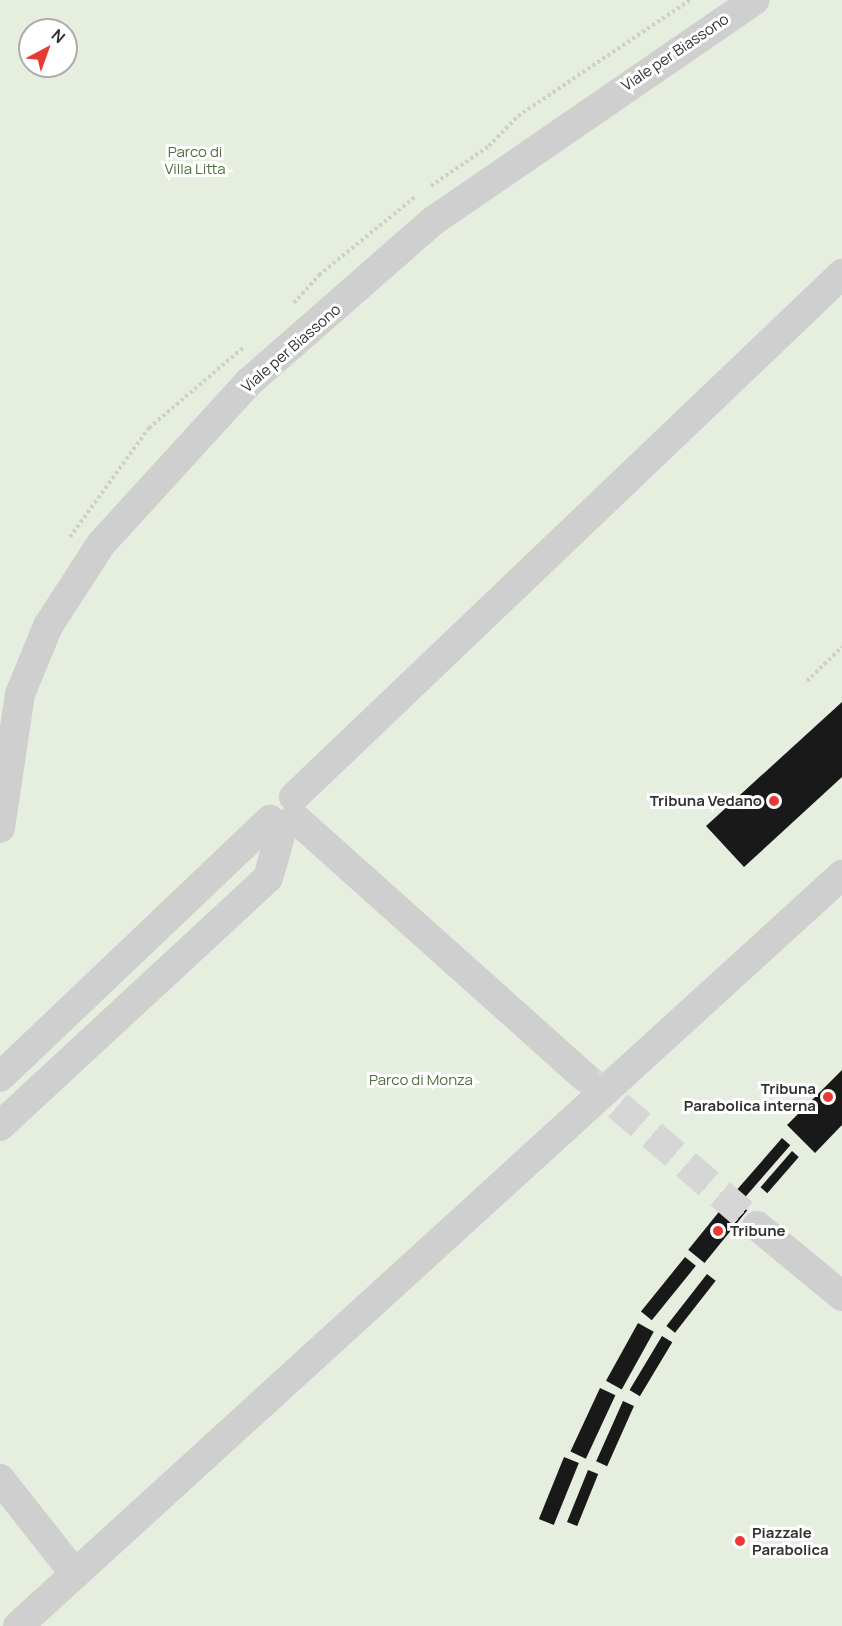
<!DOCTYPE html>
<html>
<head>
<meta charset="utf-8">
<style>
	body { margin:0 }
	#map { position:relative; width:842px; height:1626px; overflow:hidden; background:#fff; font-family:Manrope,sans-serif }
	div>[style] { position:absolute }
	.green>* { inset:0; background:#e6eee0 }
	.building>* { inset:0; background:#191919; transform-origin:0 0 }
	.minor-tunnel>* { height:30px; margin-top:-15px; transform-origin:0; background:repeating-linear-gradient(90deg,#d6d6d6 0 30px,transparent 0 45px) }
	.path>* { height:4px; margin-top:-2px; transform-origin:0; background:repeating-linear-gradient(90deg,#cfcfcf 0 3px,transparent 0 6px) }
	.minor>* { height:30px; margin:-15px; padding:0 15px; transform-origin:15px; border-radius:15px; background:#cfcfcf }
	.dots>* { width:16px; height:16px; translate:-50% -50%; box-sizing:border-box; border:3px solid #fff; border-radius:50% }
	span { translate:-50% -50%; white-space:nowrap; text-align:center; line-height:1.15; -webkit-text-stroke:6px #fff; paint-order:stroke }
	.street-label { font-size:15px; color:#323232 }
	.park-label { font-size:15px; color:#506f3d }
	.poi-label { font-size:15px; color:#323232; font-weight:700 }
	.right { translate:-100% -50%; text-align:right }
	.left { translate:0 -50%; text-align:left }
	.north { position:absolute; left:18px; top:18px; width:60px; height:60px; box-sizing:border-box; background:#fff; border:2px solid #adadad; border-radius:50%; rotate:41deg; font-size:16px; font-weight:700; line-height:24px; text-align:center; color:#323232 }
	.north::after { content:''; display:block; margin:auto; width:21px; height:27px; background:#e83934; clip-path:polygon(50% 0,100% 100%,50% 72%,0 100%) }
</style>
</head>
<body>
<div id="map">
	<div class="green">
		<i style="clip-path:polygon(evenodd,0 0,842px 0,842px 1626px,0 1626px,0 0,30px 30px,66px 30px,66px 66px,30px 66px,30px 30px)"></i>
	</div>
	<div class="building">
		<i style="clip-path:polygon(842px 702px,842px 777px,744px 867px,706px 826px)"></i>
		<i style="clip-path:polygon(842px 1070px,842px 1125px,815px 1153px,787px 1125px)"></i>
		<i style="left:782px;top:1138px;width:11px;height:70px;rotate:41deg"></i>
		<i style="left:792px;top:1151px;width:9px;height:48px;rotate:41deg"></i>
		<i style="left:731px;top:1197px;width:21px;height:68px;rotate:39deg"></i>
		<i style="left:685px;top:1257px;width:14px;height:70px;rotate:39deg"></i>
		<i style="left:707px;top:1274px;width:11px;height:66px;rotate:38deg"></i>
		<i style="left:638px;top:1323px;width:18px;height:66px;rotate:29deg"></i>
		<i style="left:662px;top:1336px;width:12px;height:63px;rotate:31deg"></i>
		<i style="left:600px;top:1388px;width:17px;height:70px;rotate:25deg"></i>
		<i style="left:623px;top:1401px;width:12px;height:66px;rotate:24deg"></i>
		<i style="left:564px;top:1457px;width:16px;height:67px;rotate:22deg"></i>
		<i style="left:588px;top:1470px;width:11px;height:56px;rotate:22deg"></i>
	</div>
	<div class="minor-tunnel">
		<i style="left:584px;top:1076px;width:229px;rotate:40.9deg"></i>
	</div>
	<div class="path">
		<i style="left:431px;top:186px;width:70px;rotate:-34.6deg"></i>
		<i style="left:489px;top:146px;width:42px;rotate:-46deg"></i>
		<i style="left:518px;top:116px;width:207px;rotate:-34deg"></i>
		<i style="left:294px;top:303px;width:38px;rotate:-48deg"></i>
		<i style="left:319px;top:275px;width:124px;rotate:-39.1deg"></i>
		<i style="left:70px;top:537px;width:135px;rotate:-54.1deg"></i>
		<i style="left:149px;top:428px;width:125px;rotate:-40.5deg"></i>
		<i style="left:807px;top:681px;width:49px;rotate:-44.2deg"></i>
	</div>
	<div class="minor">
		<i style="left:294px;top:797px;width:758px;rotate:-43.66deg"></i>
		<i style="left:295px;top:818px;width:387px;rotate:41.8deg"></i>
		<i style="left:0;top:828px;width:135px;rotate:-81.5deg"></i>
		<i style="left:20px;top:694px;width:74px;rotate:-67.6deg"></i>
		<i style="left:48px;top:626px;width:98px;rotate:-57.1deg"></i>
		<i style="left:101px;top:544px;width:219px;rotate:-47.6deg"></i>
		<i style="left:249px;top:382px;width:244px;rotate:-41.2deg"></i>
		<i style="left:433px;top:221px;width:390px;rotate:-34.5deg"></i>
		<i style="left:0;top:1077px;width:373px;rotate:-43.6deg"></i>
		<i style="left:0;top:1126px;width:365px;rotate:-42.8deg"></i>
		<i style="left:268px;top:878px;width:55px;rotate:-74.2deg"></i>
		<i style="left:757px;top:1226px;width:110px;rotate:39.5deg"></i>
		<i style="left:0;top:1479px;width:121px;rotate:51.7deg"></i>
		<i style="left:18px;top:1626px;width:1115px;rotate:-42.35deg"></i>
	</div>
	<div class="dots">
		<i style="left:774px;top:801px;background:#e83934"></i>
		<i style="left:828px;top:1097px;background:#e83934"></i>
		<i style="left:718px;top:1231px;background:#e83934"></i>
		<i style="left:740px;top:1541px;background:#e83934"></i>
	</div>
	<div class="street-label">
		<span style="left:675px;top:52px;rotate:-34deg">Viale per Biassono</span>
		<span style="left:291px;top:348px;rotate:-41deg">Viale per Biassono</span>
	</div>
	<div class="park-label">
		<span style="left:195px;top:160px">Parco di<br>Villa Litta</span>
		<span style="left:421px;top:1080px">Parco di Monza</span>
	</div>
	<div class="poi-label">
		<span class="right" style="left:762px;top:801px">Tribuna Vedano</span>
		<span class="right" style="left:816px;top:1097px">Tribuna<br>Parabolica interna</span>
		<span class="left" style="left:730px;top:1231px">Tribune</span>
		<span class="left" style="left:752px;top:1541px">Piazzale<br>Parabolica</span>
	</div>
	<div class="north">N</div>
</div>
</body>
</html>
